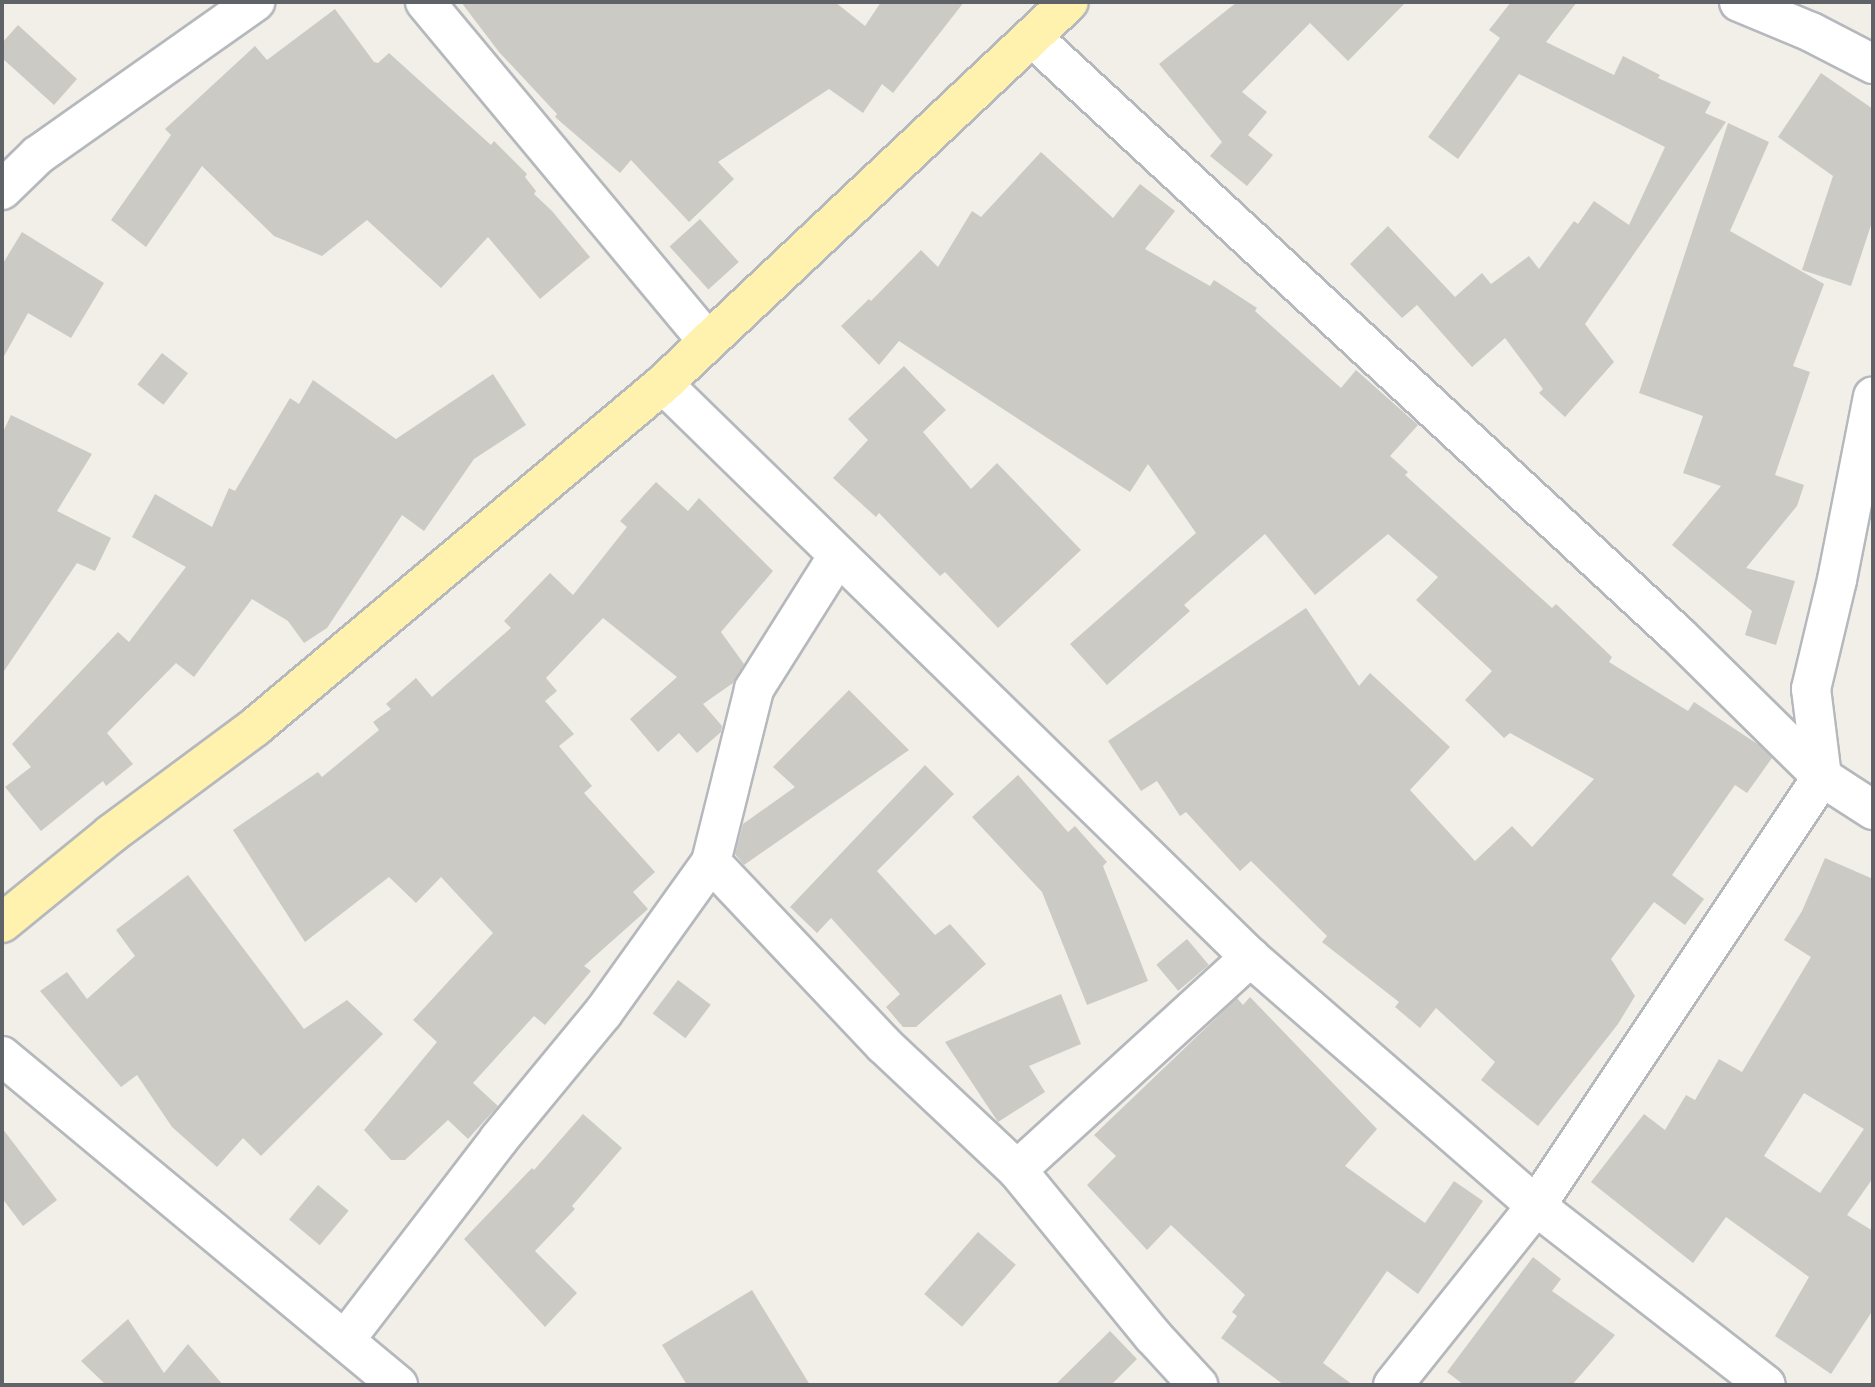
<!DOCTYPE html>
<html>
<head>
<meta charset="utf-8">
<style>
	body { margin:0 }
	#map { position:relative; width:1875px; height:1387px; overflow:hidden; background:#f1efe8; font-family:"Asap Condensed",sans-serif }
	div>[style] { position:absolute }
	.building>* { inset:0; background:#cccac5; transform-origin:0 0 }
	.roads { filter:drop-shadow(2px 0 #b5b8bc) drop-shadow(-2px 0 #b5b8bc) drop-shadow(0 2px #b5b8bc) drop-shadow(0 -2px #b5b8bc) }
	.minor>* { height:38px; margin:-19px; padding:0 19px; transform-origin:19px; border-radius:19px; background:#fff }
	.major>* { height:38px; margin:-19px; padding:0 19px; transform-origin:19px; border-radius:19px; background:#fff2af }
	span { translate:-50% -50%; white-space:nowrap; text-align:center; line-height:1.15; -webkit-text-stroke:5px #fff; paint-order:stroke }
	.frame { position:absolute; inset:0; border:4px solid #5f6368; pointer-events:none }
</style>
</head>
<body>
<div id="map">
	<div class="building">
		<i style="clip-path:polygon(461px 2px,835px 2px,865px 26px,881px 2px,964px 2px,893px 93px,882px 84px,863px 113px,829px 89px,718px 162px,734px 179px,689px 222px,631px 160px,620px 173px,555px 117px,557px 114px,499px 52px)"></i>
		<i style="clip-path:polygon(1237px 2px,1406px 2px,1348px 61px,1310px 23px,1242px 92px,1267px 112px,1248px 135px,1273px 155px,1247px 186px,1210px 156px,1222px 142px,1159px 64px)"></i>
		<i style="clip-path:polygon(1511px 2px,1577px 2px,1546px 42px,1614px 75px,1623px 56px,1660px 75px,1658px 78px,1711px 102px,1705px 113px,1726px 122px,1585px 324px,1614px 362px,1565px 417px,1539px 393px,1543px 389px,1505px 338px,1472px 367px,1417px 305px,1402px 318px,1350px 264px,1388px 226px,1455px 297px,1482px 273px,1491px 284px,1529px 256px,1539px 269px,1574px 221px,1578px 224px,1594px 201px,1629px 225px,1665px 147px,1519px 74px,1458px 159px,1428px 137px,1500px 38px,1489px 30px)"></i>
		<i style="clip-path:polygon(335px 9px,374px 62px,378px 63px,389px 53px,491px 145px,494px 141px,527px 174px,525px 177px,536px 191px,534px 194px,552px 211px,590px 257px,540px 299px,488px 237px,441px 288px,367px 220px,322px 256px,274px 236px,202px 166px,146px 247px,111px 220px,171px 135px,165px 129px,255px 46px,267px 60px)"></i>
		<i style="clip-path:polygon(18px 25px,77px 79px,54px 105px,2px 58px,2px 43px)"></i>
		<i style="clip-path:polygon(1821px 73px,1873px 109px,1873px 219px,1851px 286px,1802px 270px,1833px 176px,1778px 137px)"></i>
		<i style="clip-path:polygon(1728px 123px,1769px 142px,1730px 231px,1824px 284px,1793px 366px,1810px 372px,1775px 475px,1804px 485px,1797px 506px,1746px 568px,1795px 581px,1776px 645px,1745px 635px,1752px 611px,1672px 545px,1721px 486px,1683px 473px,1703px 416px,1639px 393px)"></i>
		<i style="clip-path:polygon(1041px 152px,1113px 218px,1140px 184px,1175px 211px,1145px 249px,1210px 286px,1214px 280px,1257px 308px,1255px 311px,1341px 388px,1356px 370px,1418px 425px,1390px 456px,1408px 472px,1405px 475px,1552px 608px,1556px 604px,1612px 657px,1609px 662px,1688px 711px,1694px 702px,1759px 745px,1772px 758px,1747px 793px,1735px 785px,1672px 875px,1704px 899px,1685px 925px,1654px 902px,1611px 959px,1635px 996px,1618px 1024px,1538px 1126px,1481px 1080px,1495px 1062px,1436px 1008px,1420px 1028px,1395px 1007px,1399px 1002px,1322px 942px,1327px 936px,1251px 861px,1240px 871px,1186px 812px,1180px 816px,1157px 781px,1141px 791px,1108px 741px,1306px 608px,1359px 686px,1370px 673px,1450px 747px,1410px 790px,1475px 861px,1512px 826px,1532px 847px,1594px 779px,1510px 733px,1504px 738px,1465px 700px,1492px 671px,1416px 600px,1438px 577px,1388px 534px,1315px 595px,1265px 534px,1184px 605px,1190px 611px,1107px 685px,1070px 644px,1196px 533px,1148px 464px,1130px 492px,899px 341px,879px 365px,841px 326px,869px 299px,871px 301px,921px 250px,938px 267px,972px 211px,981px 217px)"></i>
		<i style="left:700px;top:219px;width:58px;height:41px;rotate:48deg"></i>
		<i style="clip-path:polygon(22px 232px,104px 283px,71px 338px,28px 313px,2px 360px,2px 265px)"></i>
		<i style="left:162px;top:353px;width:33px;height:40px;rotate:38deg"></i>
		<i style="clip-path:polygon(904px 366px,946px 410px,923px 432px,971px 489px,997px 463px,1081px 550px,998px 628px,945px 572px,940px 576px,879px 513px,876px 517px,833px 478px,868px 440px,848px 419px)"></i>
		<i style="clip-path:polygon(493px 374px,526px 425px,474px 459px,424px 531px,402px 515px,327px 628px,304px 643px,288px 621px,252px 599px,194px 677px,176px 663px,107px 733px,133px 764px,106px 786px,103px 781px,41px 831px,5px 787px,31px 767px,12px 744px,118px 632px,129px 642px,186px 567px,132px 537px,155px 494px,212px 527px,229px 488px,235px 491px,290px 398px,299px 404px,313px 380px,396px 439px)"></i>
		<i style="clip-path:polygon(11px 415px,92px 454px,57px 511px,111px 538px,95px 571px,77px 563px,2px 674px,2px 434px)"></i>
		<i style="clip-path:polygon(656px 482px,688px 511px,699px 498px,773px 571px,721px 632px,744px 664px,733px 683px,703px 704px,722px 726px,721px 732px,697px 753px,679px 733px,658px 752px,630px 719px,677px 677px,603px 618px,546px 678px,557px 691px,545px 701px,574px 734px,559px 746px,592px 786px,584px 793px,655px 872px,633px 892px,648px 909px,584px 966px,591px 971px,545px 1025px,534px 1016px,473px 1083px,498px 1106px,468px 1139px,448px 1120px,405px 1160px,391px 1160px,364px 1130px,437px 1042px,413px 1020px,493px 933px,441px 877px,416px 903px,389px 877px,305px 942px,233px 830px,318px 772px,322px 777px,379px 730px,373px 722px,391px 709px,386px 704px,416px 678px,432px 697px,511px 628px,504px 621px,550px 573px,573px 595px,627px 527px,620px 521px)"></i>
		<i style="clip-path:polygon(849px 690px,909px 750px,744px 865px,735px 854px,743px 824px,795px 787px,773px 767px)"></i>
		<i style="clip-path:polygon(925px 765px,954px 794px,877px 871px,935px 935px,950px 924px,986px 964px,916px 1027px,903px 1027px,886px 1007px,900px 994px,831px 918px,817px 933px,790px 907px)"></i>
		<i style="clip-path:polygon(1018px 775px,1068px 832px,1075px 826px,1107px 862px,1103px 866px,1148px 981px,1087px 1005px,1042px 892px,972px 817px)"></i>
		<i style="clip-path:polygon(evenodd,1825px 858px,1873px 879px,1873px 1178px,1847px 1215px,1873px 1231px,1873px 1310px,1831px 1374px,1775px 1336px,1809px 1277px,1726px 1217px,1693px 1263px,1591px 1182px,1644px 1114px,1665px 1130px,1686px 1095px,1695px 1100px,1719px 1059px,1742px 1072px,1811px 957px,1784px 940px,1802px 911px,1825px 858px,1804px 1093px,1864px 1129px,1820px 1193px,1764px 1156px,1804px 1093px)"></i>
		<i style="clip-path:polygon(188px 875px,304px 1029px,347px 1000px,383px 1034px,261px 1156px,243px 1138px,217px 1167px,172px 1127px,137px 1075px,121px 1087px,40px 991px,67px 972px,87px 999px,135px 956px,116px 930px)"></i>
		<i style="left:1187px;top:939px;width:34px;height:40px;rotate:50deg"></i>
		<i style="left:678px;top:980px;width:41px;height:42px;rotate:37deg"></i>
		<i style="clip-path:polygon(1061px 994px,1081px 1044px,1029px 1066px,1045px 1092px,998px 1122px,945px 1042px)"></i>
		<i style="clip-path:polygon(1250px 997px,1377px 1129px,1345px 1166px,1425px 1223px,1454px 1181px,1483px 1201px,1418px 1294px,1387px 1271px,1323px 1363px,1353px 1385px,1284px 1385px,1221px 1338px,1237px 1316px,1232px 1312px,1245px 1295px,1171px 1225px,1147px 1250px,1087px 1185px,1116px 1156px,1094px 1135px,1237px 998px,1243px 1005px)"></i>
		<i style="clip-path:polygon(583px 1114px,622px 1148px,572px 1206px,575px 1209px,535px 1251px,577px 1293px,545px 1327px,464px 1239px,532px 1168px,534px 1170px)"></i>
		<i style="clip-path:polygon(2px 1128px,57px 1200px,23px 1226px,2px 1198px)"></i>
		<i style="left:318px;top:1185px;width:40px;height:45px;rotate:40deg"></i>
		<i style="left:978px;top:1232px;width:50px;height:82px;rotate:41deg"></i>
		<i style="clip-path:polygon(1533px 1257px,1561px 1279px,1552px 1291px,1615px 1335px,1572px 1385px,1464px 1385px,1447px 1372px)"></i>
		<i style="clip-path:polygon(752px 1290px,810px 1385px,687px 1385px,662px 1345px)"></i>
		<i style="clip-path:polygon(128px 1319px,164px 1373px,188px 1344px,223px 1385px,106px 1385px,81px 1361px)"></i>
		<i style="clip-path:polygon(1110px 1331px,1137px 1359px,1111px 1385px,1055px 1385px)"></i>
	</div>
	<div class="roads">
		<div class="minor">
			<i style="left:425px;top:2px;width:441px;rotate:50.2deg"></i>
			<i style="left:1739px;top:2px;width:78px;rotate:22.6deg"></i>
			<i style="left:1811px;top:32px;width:70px;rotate:27.3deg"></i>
			<i style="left:1033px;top:38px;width:879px;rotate:42.79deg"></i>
			<i style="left:1678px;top:635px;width:202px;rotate:44.6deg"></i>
			<i style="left:1822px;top:777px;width:61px;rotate:32.9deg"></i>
			<i style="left:2px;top:190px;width:50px;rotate:-44.2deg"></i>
			<i style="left:38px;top:155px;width:266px;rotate:-35.2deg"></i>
			<i style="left:663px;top:384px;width:820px;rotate:44.31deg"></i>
			<i style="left:1250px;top:957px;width:379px;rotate:41deg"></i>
			<i style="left:1536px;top:1206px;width:291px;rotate:37.9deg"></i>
			<i style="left:711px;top:862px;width:252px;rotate:46.6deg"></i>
			<i style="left:884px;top:1045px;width:183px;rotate:43.2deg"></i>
			<i style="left:1017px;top:1170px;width:215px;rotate:50.7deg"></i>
			<i style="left:1153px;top:1336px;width:67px;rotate:47.4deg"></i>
			<i style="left:2px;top:1056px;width:515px;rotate:39.72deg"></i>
			<i style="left:1017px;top:1170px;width:316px;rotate:-42.4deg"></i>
			<i style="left:345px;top:1340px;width:253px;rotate:-52.5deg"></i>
			<i style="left:499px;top:1139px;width:163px;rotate:-50.5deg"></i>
			<i style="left:603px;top:1013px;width:186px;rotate:-54.4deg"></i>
			<i style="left:711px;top:862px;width:178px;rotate:-76deg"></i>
			<i style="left:754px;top:689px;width:156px;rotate:-57.8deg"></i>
			<i style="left:1393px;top:1385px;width:229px;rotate:-51.4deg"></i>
			<i style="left:1536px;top:1206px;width:516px;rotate:-56.31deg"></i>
			<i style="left:1822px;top:777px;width:89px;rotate:-97.1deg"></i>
			<i style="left:1811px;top:689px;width:112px;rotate:-76.6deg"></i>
			<i style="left:1837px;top:580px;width:187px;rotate:-78.9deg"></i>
		</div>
		<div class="major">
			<i style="left:2px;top:923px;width:141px;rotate:-39.2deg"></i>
			<i style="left:111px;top:834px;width:179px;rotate:-36.6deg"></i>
			<i style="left:255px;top:727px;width:533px;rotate:-40.05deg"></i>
			<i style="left:663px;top:384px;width:557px;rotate:-43.26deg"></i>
		</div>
	</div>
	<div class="frame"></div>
</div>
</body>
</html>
